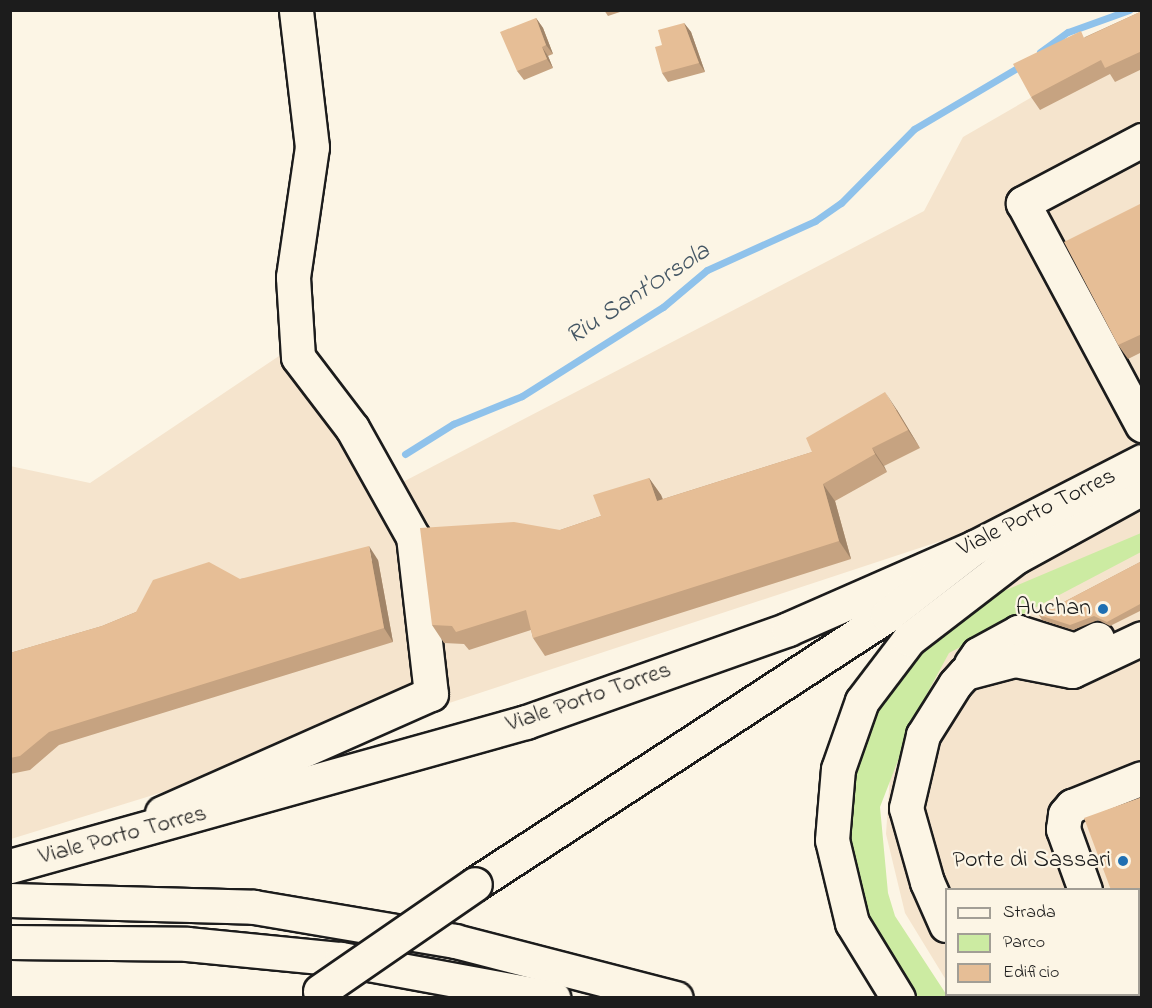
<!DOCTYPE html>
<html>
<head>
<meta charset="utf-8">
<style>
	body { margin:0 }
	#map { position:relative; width:1152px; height:1008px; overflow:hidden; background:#fcf5e5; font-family:"Indie Flower",sans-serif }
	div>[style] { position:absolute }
	.built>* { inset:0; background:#f5e4cd }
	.green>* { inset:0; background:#cceba2 }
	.stream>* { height:7px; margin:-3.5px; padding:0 3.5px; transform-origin:3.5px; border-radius:3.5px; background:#8fc2eb }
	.roads { filter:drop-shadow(2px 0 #1c1c1c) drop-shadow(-2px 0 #1c1c1c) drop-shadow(0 2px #1c1c1c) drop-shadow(0 -2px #1c1c1c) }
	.minor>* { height:33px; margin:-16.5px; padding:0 16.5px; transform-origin:16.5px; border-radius:16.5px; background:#fcf5e5 }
	.major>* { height:33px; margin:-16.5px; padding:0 16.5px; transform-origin:16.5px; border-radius:16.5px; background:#fcf5e5 }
	.highway>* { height:33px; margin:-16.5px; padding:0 16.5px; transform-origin:16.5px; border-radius:16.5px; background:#fcf5e5 }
	.bridges { filter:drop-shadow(2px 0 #1c1c1c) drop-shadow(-2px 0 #1c1c1c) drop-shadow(0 2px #1c1c1c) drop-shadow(0 -2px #1c1c1c) }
	.highway-bridge>* { height:33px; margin:-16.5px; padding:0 16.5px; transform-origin:16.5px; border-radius:16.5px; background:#fcf5e5 }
	.wall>* { inset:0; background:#c6a381 }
	.shaded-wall>* { inset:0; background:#a18569 }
	.building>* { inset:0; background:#e6be96 }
	.dots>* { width:16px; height:16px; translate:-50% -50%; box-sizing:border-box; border:3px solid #fcf5e5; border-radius:50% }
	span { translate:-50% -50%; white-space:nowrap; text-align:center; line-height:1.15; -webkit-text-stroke:4.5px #fcf5e5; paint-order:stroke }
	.street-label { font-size:24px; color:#1c1c1c }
	.poi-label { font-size:24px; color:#1c1c1c }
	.right { translate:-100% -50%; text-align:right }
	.water-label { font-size:26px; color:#445664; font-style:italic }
	.frame { position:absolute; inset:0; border:12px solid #1c1c1c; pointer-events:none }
	.legend { position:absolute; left:945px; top:888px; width:195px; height:108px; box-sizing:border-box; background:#fcf5e5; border:2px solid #a29e95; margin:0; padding:8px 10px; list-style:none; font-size:18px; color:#1c1c1c }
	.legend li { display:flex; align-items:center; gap:12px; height:30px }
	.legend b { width:30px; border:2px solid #a29e95 }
</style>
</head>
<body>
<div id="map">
	<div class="built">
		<i style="clip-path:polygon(1141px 34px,1141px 997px,956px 995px,1138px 994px,1138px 890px,946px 890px,946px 980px,905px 913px,886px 834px,891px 760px,968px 532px,434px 708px,11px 839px,10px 466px,90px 483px,294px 346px,399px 484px,924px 211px,963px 137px)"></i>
	</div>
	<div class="green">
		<i style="clip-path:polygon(1141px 533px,1141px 552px,949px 653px,916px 714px,880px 807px,888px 893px,895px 916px,946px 994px,959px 997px,907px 998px,867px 934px,844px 862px,850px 756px,895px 673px,973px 604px)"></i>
	</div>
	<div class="stream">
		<i style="left:1040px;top:52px;width:34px;rotate:-36deg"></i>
		<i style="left:1068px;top:32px;width:65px;rotate:-19.8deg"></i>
		<i style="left:405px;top:454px;width:57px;rotate:-32deg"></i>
		<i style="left:453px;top:424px;width:74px;rotate:-22.1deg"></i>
		<i style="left:522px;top:396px;width:167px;rotate:-32.3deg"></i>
		<i style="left:663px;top:307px;width:57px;rotate:-40.1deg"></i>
		<i style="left:707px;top:270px;width:119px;rotate:-24.4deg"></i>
		<i style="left:815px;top:221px;width:32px;rotate:-35deg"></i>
		<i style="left:841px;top:203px;width:104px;rotate:-45.4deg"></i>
		<i style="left:914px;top:129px;width:128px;rotate:-30.6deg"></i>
	</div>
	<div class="roads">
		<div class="minor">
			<i style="left:1142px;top:140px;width:135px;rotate:152.1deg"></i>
			<i style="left:1023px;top:203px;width:252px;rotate:61.8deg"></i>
			<i style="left:971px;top:664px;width:12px;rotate:-55deg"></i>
			<i style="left:978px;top:654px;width:46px;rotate:-28.8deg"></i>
			<i style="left:1018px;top:632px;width:60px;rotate:17.5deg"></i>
			<i style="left:1075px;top:650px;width:25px;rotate:-27deg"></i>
			<i style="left:162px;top:813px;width:294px;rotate:-23.9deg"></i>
			<i style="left:431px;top:694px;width:158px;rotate:-96.5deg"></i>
			<i style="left:413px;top:537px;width:125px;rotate:-119.2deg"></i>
			<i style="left:352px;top:428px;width:89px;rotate:-127.3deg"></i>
			<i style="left:298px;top:357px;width:80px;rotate:-93.6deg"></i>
			<i style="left:293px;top:277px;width:131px;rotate:-81.7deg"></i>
			<i style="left:312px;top:147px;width:138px;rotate:-96.7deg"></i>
			<i style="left:1085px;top:890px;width:65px;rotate:-109.8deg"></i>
			<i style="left:1063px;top:829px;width:15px;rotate:-82deg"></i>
			<i style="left:1065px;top:814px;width:11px;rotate:-49deg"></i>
			<i style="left:1072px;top:806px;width:75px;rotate:-21.8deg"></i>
			<i style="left:946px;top:925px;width:47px;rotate:-113.8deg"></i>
			<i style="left:927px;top:882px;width:77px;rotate:-105.8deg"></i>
			<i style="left:906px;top:808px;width:75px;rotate:-76.9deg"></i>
			<i style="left:923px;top:735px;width:60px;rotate:-57.9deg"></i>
			<i style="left:955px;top:684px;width:15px;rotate:-48deg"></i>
			<i style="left:965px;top:673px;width:52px;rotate:-14.6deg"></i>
			<i style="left:1015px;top:660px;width:58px;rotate:10.9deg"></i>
			<i style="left:1072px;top:671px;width:77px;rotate:-25.2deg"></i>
			<i style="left:984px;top:994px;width:4px;rotate:63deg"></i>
			<i style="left:1013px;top:994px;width:6px;rotate:45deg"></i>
			<i style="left:1076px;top:998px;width:13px;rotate:-18deg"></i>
		</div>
		<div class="major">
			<i style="left:1016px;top:557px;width:144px;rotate:-28.7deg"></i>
			<i style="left:10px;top:866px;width:536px;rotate:-15.59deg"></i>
			<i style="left:526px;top:722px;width:278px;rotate:-19.5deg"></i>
			<i style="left:788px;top:629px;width:204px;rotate:-23.7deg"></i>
			<i style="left:975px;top:547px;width:188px;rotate:-27.2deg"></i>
		</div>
		<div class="highway">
			<i style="left:475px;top:884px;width:492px;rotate:-33.1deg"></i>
			<i style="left:887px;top:615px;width:111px;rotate:-37.7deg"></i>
			<i style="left:10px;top:900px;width:244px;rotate:1.6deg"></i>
			<i style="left:254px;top:907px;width:204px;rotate:9.6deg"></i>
			<i style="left:455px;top:941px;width:228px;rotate:14.5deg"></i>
			<i style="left:10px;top:942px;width:177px;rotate:0.6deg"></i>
			<i style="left:187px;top:944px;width:155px;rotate:5.6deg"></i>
			<i style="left:341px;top:959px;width:216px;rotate:10.4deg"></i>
			<i style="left:898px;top:998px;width:88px;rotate:-121.5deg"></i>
			<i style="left:852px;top:923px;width:85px;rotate:-103.5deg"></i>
			<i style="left:832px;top:840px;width:71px;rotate:-85.2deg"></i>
			<i style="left:838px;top:769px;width:72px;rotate:-70.6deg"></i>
			<i style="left:862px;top:701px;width:78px;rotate:-52.8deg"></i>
			<i style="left:909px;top:639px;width:135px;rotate:-37.5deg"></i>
		</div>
	</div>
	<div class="bridges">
		<div class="highway-bridge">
			<i style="left:320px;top:991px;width:188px;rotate:-34.6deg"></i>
		</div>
	</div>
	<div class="wall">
		<i style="clip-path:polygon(604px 10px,626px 10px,608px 16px)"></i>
		<i style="clip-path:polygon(1142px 11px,1142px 69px,1115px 82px,1110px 74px,1040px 110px,1031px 97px,1085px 37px)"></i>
		<i style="clip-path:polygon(536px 18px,543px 28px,553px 54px,548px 56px,553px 68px,524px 80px,517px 71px)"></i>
		<i style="clip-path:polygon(684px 23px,691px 32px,705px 72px,668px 82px,662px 73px)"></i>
		<i style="clip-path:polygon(1142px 203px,1142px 352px,1128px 359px,1118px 345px)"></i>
		<i style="clip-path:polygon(897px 410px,920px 448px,884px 466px,887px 472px,835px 501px,851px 559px,545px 656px,533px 638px,531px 630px,469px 650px,464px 644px,444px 643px,432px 625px,560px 530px,601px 516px,649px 478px,661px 495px,663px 499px,812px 452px)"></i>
		<i style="clip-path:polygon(378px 560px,393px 642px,59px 745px,30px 770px,10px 774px,10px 653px,102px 626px,136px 612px,240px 579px)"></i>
		<i style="clip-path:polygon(1142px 561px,1142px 610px,1110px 626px,1098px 620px,1073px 630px,1042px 620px,1039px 615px)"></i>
		<i style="clip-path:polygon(1142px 797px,1142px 951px,1138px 952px,1138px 890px)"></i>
	</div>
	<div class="shaded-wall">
		<i style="clip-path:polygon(536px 18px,543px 28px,553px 54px,546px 45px)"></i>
		<i style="clip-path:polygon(684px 23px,691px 32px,705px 72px,699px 63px)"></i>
		<i style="clip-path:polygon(542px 47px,548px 56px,553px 68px,547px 59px)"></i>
		<i style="clip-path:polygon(885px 392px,897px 410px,920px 448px,908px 430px)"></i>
		<i style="clip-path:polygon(872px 448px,884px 466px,887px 472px,875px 454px)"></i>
		<i style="clip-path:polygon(649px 478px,661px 495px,669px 518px,657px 501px)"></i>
		<i style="clip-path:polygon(823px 484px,835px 501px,851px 559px,839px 541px)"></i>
		<i style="clip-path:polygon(369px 546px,378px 560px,393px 642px,384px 628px)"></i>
	</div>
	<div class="building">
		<i style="clip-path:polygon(1142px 11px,1142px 51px,1105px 68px,1101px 60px,1031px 97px,1013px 64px,1081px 31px,1084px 38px)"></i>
		<i style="clip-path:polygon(536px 18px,546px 45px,542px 47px,547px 59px,517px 71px,500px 32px)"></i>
		<i style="clip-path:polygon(684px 23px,699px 63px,662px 73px,655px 47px,662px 45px,658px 30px)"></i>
		<i style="clip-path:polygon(1142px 203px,1142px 334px,1118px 345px,1064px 242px)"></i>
		<i style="clip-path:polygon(885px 392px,908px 430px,872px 448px,875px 454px,823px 484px,839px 541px,533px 638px,526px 610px,456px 632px,452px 626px,432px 625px,420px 528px,514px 522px,560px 530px,601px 516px,593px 495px,649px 478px,657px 501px,812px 452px,806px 438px)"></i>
		<i style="clip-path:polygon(369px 546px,384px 628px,49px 732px,20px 756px,10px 758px,10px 653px,102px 626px,136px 612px,153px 580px,209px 562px,240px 579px)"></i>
		<i style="clip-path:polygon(1142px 561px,1142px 603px,1107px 622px,1094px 616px,1070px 625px,1039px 615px)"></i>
		<i style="clip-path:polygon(1142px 797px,1142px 933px,1138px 935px,1138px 890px,1111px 890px,1084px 818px)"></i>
	</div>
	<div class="dots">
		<i style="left:1103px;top:609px;background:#1f6fb2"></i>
		<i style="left:1123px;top:861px;background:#1f6fb2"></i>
	</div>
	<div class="street-label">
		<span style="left:1037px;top:513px;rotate:-26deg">Viale Porto Torres</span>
		<span style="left:589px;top:698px;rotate:-19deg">Viale Porto Torres</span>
		<span style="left:123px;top:836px;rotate:-15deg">Viale Porto Torres</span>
	</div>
	<div class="poi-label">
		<span class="right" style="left:1091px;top:609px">Auchan</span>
		<span class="right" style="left:1111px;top:861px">Porte di Sassari</span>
	</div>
	<div class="water-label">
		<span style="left:639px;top:295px;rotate:-33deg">Riu Sant'Orsola</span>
	</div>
	<div class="frame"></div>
	<ul class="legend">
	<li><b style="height:8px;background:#fcf5e5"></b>Strada</li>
	<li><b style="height:16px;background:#cceba2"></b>Parco</li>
	<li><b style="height:16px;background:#e6be96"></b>Edificio</li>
	</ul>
</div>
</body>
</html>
